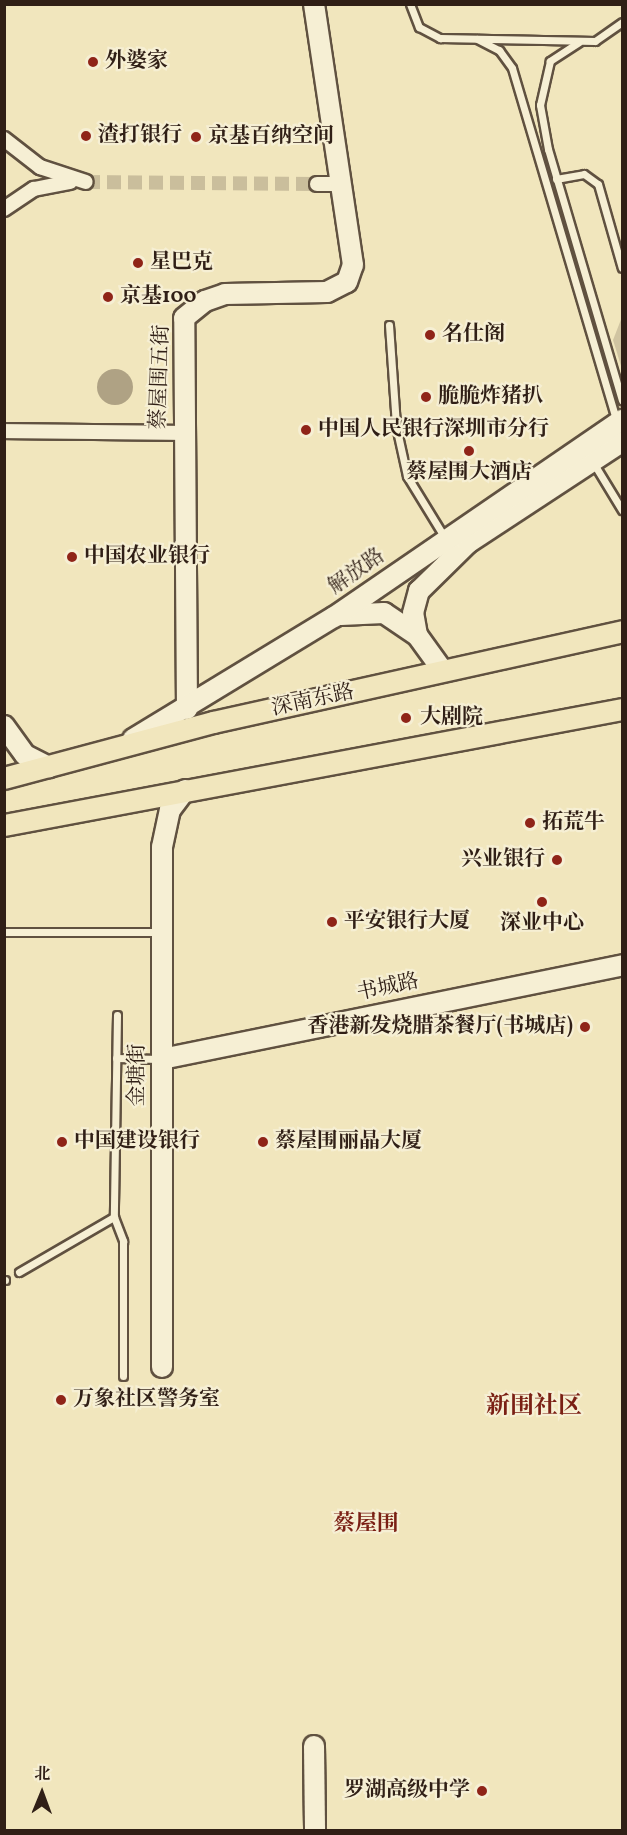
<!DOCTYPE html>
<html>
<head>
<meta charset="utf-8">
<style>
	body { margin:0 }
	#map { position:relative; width:627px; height:1835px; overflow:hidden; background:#f1e6bd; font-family:Vollkorn,"Noto Serif SC",serif }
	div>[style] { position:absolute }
	.green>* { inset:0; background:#d0c4a1 }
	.water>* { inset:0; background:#afa284 }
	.round { border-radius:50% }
	.street-tunnel>* { height:14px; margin-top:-7px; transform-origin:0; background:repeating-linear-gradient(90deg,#cabe9c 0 14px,transparent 0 21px) }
	.roads { filter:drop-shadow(2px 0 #605140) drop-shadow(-2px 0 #605140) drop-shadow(0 2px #605140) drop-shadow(0 -2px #605140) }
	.lane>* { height:7px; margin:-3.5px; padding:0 3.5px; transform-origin:3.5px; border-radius:3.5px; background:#f6efd4 }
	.street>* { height:14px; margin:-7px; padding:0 7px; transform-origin:7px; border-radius:7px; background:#f6efd4 }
	.secondary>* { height:20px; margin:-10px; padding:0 10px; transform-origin:10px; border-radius:10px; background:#f6efd4 }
	.primary>* { height:21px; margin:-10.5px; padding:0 10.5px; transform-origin:10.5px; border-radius:10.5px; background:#f1e6bd }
	.dots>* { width:16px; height:16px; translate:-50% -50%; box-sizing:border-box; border:3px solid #f6efd4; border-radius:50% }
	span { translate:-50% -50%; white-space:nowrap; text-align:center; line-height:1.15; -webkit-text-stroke:4.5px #f6efd4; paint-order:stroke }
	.poi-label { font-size:21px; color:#301f16; font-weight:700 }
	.left { translate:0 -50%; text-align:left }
	.right { translate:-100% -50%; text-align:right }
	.street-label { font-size:21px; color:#301f16 }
	.neighbourhood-label { font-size:22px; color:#7a1f14; font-weight:700 }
	.quarter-label { font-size:24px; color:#7a1f14; font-weight:700 }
	.frame { position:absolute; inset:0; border:6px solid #301f16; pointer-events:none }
	.north { position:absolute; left:12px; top:1763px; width:60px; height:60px; -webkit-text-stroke:4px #f6efd4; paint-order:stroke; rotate:1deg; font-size:16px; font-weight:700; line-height:24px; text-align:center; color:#301f16 }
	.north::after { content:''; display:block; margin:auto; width:21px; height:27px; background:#301f16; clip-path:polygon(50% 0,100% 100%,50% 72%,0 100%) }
</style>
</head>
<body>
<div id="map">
	<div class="green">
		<i style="clip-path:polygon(622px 317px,622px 369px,613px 340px)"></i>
	</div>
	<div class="water">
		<i class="round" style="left:97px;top:369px;width:36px;height:36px"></i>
	</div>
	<div class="street-tunnel">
		<i style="left:86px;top:182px;width:231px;rotate:0.5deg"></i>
	</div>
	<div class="roads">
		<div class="lane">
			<i style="left:410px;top:4px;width:25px;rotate:69deg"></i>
			<i style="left:419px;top:27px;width:24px;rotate:28deg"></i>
			<i style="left:440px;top:38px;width:155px;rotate:1.1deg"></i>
			<i style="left:595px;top:41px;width:33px;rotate:-35deg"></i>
			<i style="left:477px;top:39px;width:25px;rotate:27deg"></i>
			<i style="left:499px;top:50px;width:22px;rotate:54deg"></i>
			<i style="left:512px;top:68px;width:367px;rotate:73.5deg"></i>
			<i style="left:579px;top:42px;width:35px;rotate:147deg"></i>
			<i style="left:550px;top:61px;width:45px;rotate:102.8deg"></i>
			<i style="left:540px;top:105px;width:45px;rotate:79.7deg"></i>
			<i style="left:548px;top:149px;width:262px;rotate:73.6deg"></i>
			<i style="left:556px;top:179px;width:28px;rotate:-10deg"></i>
			<i style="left:584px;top:174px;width:17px;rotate:36deg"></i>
			<i style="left:598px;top:184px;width:87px;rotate:74.1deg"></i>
			<i style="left:389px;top:325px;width:101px;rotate:86deg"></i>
			<i style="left:396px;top:426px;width:51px;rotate:77.6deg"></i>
			<i style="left:407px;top:476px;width:73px;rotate:58.5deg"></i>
			<i style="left:594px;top:464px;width:54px;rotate:58.7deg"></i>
			<i style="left:4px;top:932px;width:156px"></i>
			<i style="left:117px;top:1015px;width:202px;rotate:90.9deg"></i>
			<i style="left:114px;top:1217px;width:26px;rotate:69deg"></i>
			<i style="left:123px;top:1241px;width:135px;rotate:90deg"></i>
			<i style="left:116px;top:1058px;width:44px;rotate:1.3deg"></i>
			<i style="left:19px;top:1272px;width:110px;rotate:-30.1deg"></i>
			<i style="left:4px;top:1280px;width:1px"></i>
		</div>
		<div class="street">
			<i style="left:4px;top:139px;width:46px;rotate:37.9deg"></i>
			<i style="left:40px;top:167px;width:48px;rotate:18.1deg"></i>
			<i style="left:317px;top:184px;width:25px"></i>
			<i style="left:4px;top:209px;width:36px;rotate:-34deg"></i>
			<i style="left:34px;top:189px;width:37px;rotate:-11deg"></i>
			<i style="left:4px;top:431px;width:178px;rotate:0.6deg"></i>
		</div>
		<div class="secondary">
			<i style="left:341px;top:615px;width:43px;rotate:-2.7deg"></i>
			<i style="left:384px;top:613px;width:40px;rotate:34deg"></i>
			<i style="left:443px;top:671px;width:44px;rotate:-125.8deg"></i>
			<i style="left:417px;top:635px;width:22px;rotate:-100deg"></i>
			<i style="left:413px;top:613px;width:23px;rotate:-75deg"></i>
			<i style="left:419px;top:591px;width:69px;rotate:-44.4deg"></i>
			<i style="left:468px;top:543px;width:184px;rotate:-33.3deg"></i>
			<i style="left:187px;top:709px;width:391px;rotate:-90.4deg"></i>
			<i style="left:184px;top:318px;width:27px;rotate:-39deg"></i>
			<i style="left:205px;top:301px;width:21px;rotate:-19deg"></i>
			<i style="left:225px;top:294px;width:102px;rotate:-1.1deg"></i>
			<i style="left:327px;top:292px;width:22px;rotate:-27deg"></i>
			<i style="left:347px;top:282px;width:18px;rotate:-71deg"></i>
			<i style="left:353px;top:265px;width:264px;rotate:-98.5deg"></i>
			<i style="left:4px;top:726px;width:36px;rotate:54deg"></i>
			<i style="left:25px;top:755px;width:27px;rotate:27deg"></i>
			<i style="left:133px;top:739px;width:235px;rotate:-31.3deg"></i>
			<i style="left:334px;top:617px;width:349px;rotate:-34.4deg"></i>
			<i style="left:162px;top:1059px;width:470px;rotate:-11.5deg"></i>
			<i style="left:162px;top:1367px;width:520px;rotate:-90deg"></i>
			<i style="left:162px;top:847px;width:38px;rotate:-78deg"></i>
			<i style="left:170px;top:810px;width:25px;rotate:-53deg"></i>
			<i style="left:314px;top:1746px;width:84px;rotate:89.3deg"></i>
		</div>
		<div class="primary">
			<i style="left:4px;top:778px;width:216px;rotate:-15deg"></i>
			<i style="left:213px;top:722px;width:419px;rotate:-12.5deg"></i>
			<i style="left:4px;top:825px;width:629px;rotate:-10.63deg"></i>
		</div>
	</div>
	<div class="dots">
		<i style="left:93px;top:62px;background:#8f2418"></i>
		<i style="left:86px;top:136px;background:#8f2418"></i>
		<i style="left:196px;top:137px;background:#8f2418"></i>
		<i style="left:138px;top:263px;background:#8f2418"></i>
		<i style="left:108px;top:297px;background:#8f2418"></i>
		<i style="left:430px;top:335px;background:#8f2418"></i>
		<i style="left:426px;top:397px;background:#8f2418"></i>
		<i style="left:306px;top:430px;background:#8f2418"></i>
		<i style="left:469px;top:451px;background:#8f2418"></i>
		<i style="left:72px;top:557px;background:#8f2418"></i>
		<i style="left:406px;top:718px;background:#8f2418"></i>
		<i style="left:530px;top:823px;background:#8f2418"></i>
		<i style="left:557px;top:860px;background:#8f2418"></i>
		<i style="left:542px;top:902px;background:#8f2418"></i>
		<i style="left:332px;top:922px;background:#8f2418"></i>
		<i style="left:585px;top:1027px;background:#8f2418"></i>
		<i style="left:62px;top:1142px;background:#8f2418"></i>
		<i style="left:263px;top:1142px;background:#8f2418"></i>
		<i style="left:61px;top:1400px;background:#8f2418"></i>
		<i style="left:482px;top:1791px;background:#8f2418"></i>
	</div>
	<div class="poi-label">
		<span class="left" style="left:105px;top:62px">外婆家</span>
		<span class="left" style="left:98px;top:136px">渣打银行</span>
		<span class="left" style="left:208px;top:137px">京基百纳空间</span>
		<span class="left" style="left:150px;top:263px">星巴克</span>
		<span class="left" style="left:120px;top:297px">京基100</span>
		<span class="left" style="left:442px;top:335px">名仕阁</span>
		<span class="left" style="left:438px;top:397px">脆脆炸猪扒</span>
		<span class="left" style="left:318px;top:430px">中国人民银行深圳市分行</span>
		<span style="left:469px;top:473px">蔡屋围大酒店</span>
		<span class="left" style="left:84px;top:557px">中国农业银行</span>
		<span class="left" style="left:420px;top:718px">大剧院</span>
		<span class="left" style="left:542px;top:823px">拓荒牛</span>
		<span class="right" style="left:545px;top:860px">兴业银行</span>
		<span class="left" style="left:344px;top:922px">平安银行大厦</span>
		<span style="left:542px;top:924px">深业中心</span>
		<span class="right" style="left:573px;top:1027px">香港新发烧腊茶餐厅(书城店)</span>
		<span class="left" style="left:74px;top:1142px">中国建设银行</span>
		<span class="left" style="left:275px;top:1142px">蔡屋围丽晶大厦</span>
		<span class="left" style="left:73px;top:1400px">万象社区警务室</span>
		<span class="right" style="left:470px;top:1791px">罗湖高级中学</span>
	</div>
	<div class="street-label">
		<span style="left:161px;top:377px;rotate:-88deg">蔡屋围五街</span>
		<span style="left:357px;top:572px;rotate:-35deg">解放路</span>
		<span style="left:313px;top:701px;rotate:-12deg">深南东路</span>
		<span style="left:388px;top:988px;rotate:-12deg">书城路</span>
		<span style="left:138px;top:1075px;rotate:-90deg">金塘街</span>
	</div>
	<div class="neighbourhood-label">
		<span style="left:366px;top:1525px">蔡屋围</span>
	</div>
	<div class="quarter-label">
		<span style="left:534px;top:1408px">新围社区</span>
	</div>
	<div class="frame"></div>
	<div class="north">北</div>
</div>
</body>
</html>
